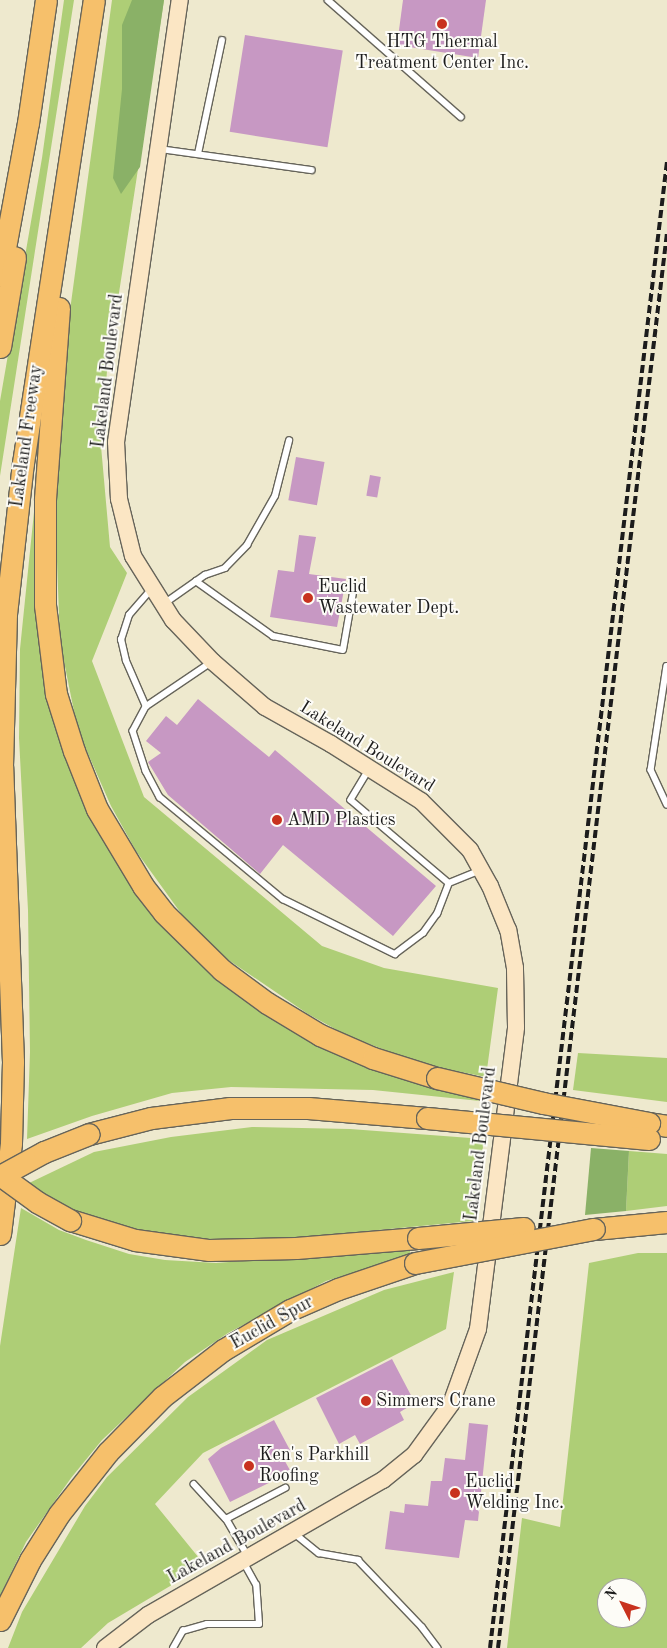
<!DOCTYPE html>
<html>
<head>
<meta charset="utf-8">
<style>
	body { margin:0 }
	#map { position:relative; width:667px; height:1648px; overflow:hidden; background:#eee9ce; font-family:"Old Standard TT",serif }
	div>[style] { position:absolute }
	.green>* { inset:0; background:#aece76 }
	.forest>* { inset:0; background:#8ab167 }
	.building>* { inset:0; background:#c798c3; transform-origin:0 0 }
	.roads { filter:drop-shadow(1px 0 #66645a) drop-shadow(-1px 0 #66645a) drop-shadow(0 1px #66645a) drop-shadow(0 -1px #66645a) }
	.lane>* { height:5.5px; margin:-2.75px; padding:0 2.75px; transform-origin:2.75px; border-radius:2.75px; background:#fff }
	.secondary>* { height:16px; margin:-8px; padding:0 8px; transform-origin:8px; border-radius:8px; background:#fbe6c4 }
	.highway>* { height:21px; margin:-10.5px; padding:0 10.5px; transform-origin:10.5px; border-radius:10.5px; background:#f6c06b }
	.rail>* { height:4px; margin-top:-2px; transform-origin:0; background:repeating-linear-gradient(90deg,#1c1c1c 0 8px,transparent 0 12px) }
	.bridges { filter:drop-shadow(1px 0 #66645a) drop-shadow(-1px 0 #66645a) drop-shadow(0 1px #66645a) drop-shadow(0 -1px #66645a) }
	.highway-bridge>* { height:21px; margin:-10.5px; padding:0 10.5px; transform-origin:10.5px; border-radius:10.5px; background:#f6c06b }
	.dots>* { width:14px; height:14px; translate:-50% -50%; box-sizing:border-box; border:2px solid #fdfcf7; border-radius:50% }
	span { translate:-50% -50%; white-space:nowrap; text-align:center; line-height:1.15; -webkit-text-stroke:4px #fdfcf7; paint-order:stroke }
	.poi-label { font-size:18px; color:#1c1c1c }
	.left { translate:0 -50%; text-align:left }
	.street-label { font-size:18px; color:#1c1c1c }
	.north { position:absolute; left:597px; top:1578px; width:50px; height:50px; box-sizing:border-box; background:#fdfcf7; border:1px solid #a3a29f; border-radius:50%; rotate:311deg; font-size:14px; font-weight:700; line-height:20px; text-align:center; color:#1c1c1c }
	.north::after { content:''; display:block; margin:auto; width:18px; height:22px; background:#c8321e; clip-path:polygon(50% 0,100% 100%,50% 72%,0 100%) }
</style>
</head>
<body>
<div id="map">
	<div class="green">
		<i style="clip-path:polygon(64px 0,74px 0,0 476px,0 401px,42px 158px)"></i>
		<i style="clip-path:polygon(112px 0,164px 0,107px 371px,101px 446px,110px 547px,127px 573px,92px 661px,144px 797px,322px 946px,384px 968px,498px 988px,486px 1077px,421px 1064px,346px 1035px,308px 1014px,227px 959px,188px 923px,136px 851px,111px 806px,78px 731px,60px 642px,55px 508px,71px 303px)"></i>
		<i style="clip-path:polygon(40px 511px,80px 790px,108px 848px,143px 898px,360px 1061px,480px 1101px,373px 1090px,231px 1087px,172px 1093px,92px 1116px,27px 1139px,30px 1052px,28px 910px,19px 738px,20px 649px,34px 512px)"></i>
		<i style="clip-path:polygon(578px 1053px,667px 1058px,667px 1102px,573px 1090px)"></i>
		<i style="clip-path:polygon(252px 1127px,350px 1129px,484px 1139px,473px 1221px,295px 1238px,216px 1241px,148px 1236px,66px 1207px,27px 1184px,94px 1152px,171px 1137px)"></i>
		<i style="clip-path:polygon(629px 1151px,667px 1154px,667px 1206px,626px 1211px)"></i>
		<i style="clip-path:polygon(21px 1208px,59px 1230px,86px 1240px,129px 1254px,165px 1260px,216px 1263px,410px 1249px,410px 1255px,326px 1281px,228px 1333px,185px 1362px,102px 1440px,71px 1478px,26px 1542px,0 1596px,0 1346px)"></i>
		<i style="clip-path:polygon(evenodd,638px 1253px,667px 1253px,667px 1648px,507px 1648px,522px 1518px,560px 1527px,589px 1263px,638px 1253px,607px 1588px,637px 1588px,637px 1618px,607px 1618px,607px 1588px)"></i>
		<i style="clip-path:polygon(454px 1272px,446px 1329px,203px 1453px,155px 1504px,199px 1558px,197px 1570px,108px 1623px,81px 1648px,8px 1648px,22px 1612px,85px 1506px,107px 1477px,188px 1397px,267px 1340px,384px 1290px)"></i>
	</div>
	<div class="forest">
		<i style="clip-path:polygon(132px 0,164px 0,140px 167px,121px 194px,113px 178px,122px 89px,122px 25px)"></i>
		<i style="clip-path:polygon(591px 1148px,629px 1151px,626px 1211px,585px 1215px)"></i>
	</div>
	<div class="building">
		<i style="clip-path:polygon(403px 0,486px 0,478px 58px,397px 45px)"></i>
		<i style="left:245px;top:35px;width:99px;height:98px;rotate:9deg"></i>
		<i style="left:296px;top:457px;width:29px;height:44px;rotate:10deg"></i>
		<i style="left:370px;top:475px;width:11px;height:21px;rotate:10deg"></i>
		<i style="clip-path:polygon(299px 535px,316px 537px,309px 574px,346px 579px,337px 627px,270px 617px,278px 570px,294px 572px)"></i>
		<i style="clip-path:polygon(198px 699px,269px 757px,275px 750px,436px 886px,393px 936px,283px 845px,260px 874px,168px 795px,148px 762px,161px 753px,146px 741px,166px 716px,177px 725px)"></i>
		<i style="clip-path:polygon(392px 1359px,415px 1403px,400px 1412px,404px 1420px,360px 1444px,355px 1435px,339px 1444px,316px 1398px)"></i>
		<i style="clip-path:polygon(274px 1420px,291px 1452px,282px 1456px,291px 1472px,230px 1502px,208px 1459px,221px 1448px)"></i>
		<i style="clip-path:polygon(469px 1423px,488px 1425px,478px 1521px,465px 1520px,459px 1558px,385px 1549px,390px 1511px,404px 1513px,405px 1504px,428px 1506px,431px 1481px,442px 1481px,445px 1458px,465px 1460px)"></i>
	</div>
	<div class="roads">
		<div class="lane">
			<i style="left:328px;top:0;width:177px;rotate:41.3deg"></i>
			<i style="left:160px;top:149px;width:153px;rotate:7.9deg"></i>
			<i style="left:198px;top:154px;width:116px;rotate:-78.1deg"></i>
			<i style="left:196px;top:581px;width:95px;rotate:35.5deg"></i>
			<i style="left:273px;top:636px;width:71px;rotate:11.3deg"></i>
			<i style="left:343px;top:650px;width:64px;rotate:-80.1deg"></i>
			<i style="left:165px;top:603px;width:49px;rotate:-35deg"></i>
			<i style="left:205px;top:575px;width:21px;rotate:-19deg"></i>
			<i style="left:225px;top:568px;width:32px;rotate:-46deg"></i>
			<i style="left:247px;top:545px;width:56px;rotate:-60.3deg"></i>
			<i style="left:275px;top:496px;width:57px;rotate:-75.7deg"></i>
			<i style="left:211px;top:663px;width:78px;rotate:145.9deg"></i>
			<i style="left:146px;top:707px;width:27px;rotate:118deg"></i>
			<i style="left:133px;top:731px;width:42px;rotate:72deg"></i>
			<i style="left:146px;top:771px;width:30px;rotate:62deg"></i>
			<i style="left:160px;top:797px;width:160px;rotate:39.7deg"></i>
			<i style="left:283px;top:899px;width:125px;rotate:26.2deg"></i>
			<i style="left:395px;top:954px;width:35px;rotate:-37deg"></i>
			<i style="left:423px;top:933px;width:24px;rotate:-54deg"></i>
			<i style="left:437px;top:914px;width:33px;rotate:-69deg"></i>
			<i style="left:667px;top:666px;width:105px;rotate:98.7deg"></i>
			<i style="left:651px;top:770px;width:38px;rotate:65deg"></i>
			<i style="left:146px;top:707px;width:50px;rotate:-113.5deg"></i>
			<i style="left:126px;top:661px;width:22px;rotate:-103deg"></i>
			<i style="left:121px;top:640px;width:26px;rotate:-72deg"></i>
			<i style="left:129px;top:615px;width:33px;rotate:-49deg"></i>
			<i style="left:369px;top:770px;width:35px;rotate:121deg"></i>
			<i style="left:351px;top:800px;width:128px;rotate:40.3deg"></i>
			<i style="left:449px;top:883px;width:32px;rotate:-22deg"></i>
			<i style="left:194px;top:1484px;width:47px;rotate:47.6deg"></i>
			<i style="left:294px;top:1533px;width:32px;rotate:39deg"></i>
			<i style="left:319px;top:1553px;width:40px;rotate:10deg"></i>
			<i style="left:358px;top:1560px;width:93px;rotate:46.3deg"></i>
			<i style="left:422px;top:1627px;width:26px;rotate:53deg"></i>
			<i style="left:248px;top:1557px;width:44px;rotate:-120.1deg"></i>
			<i style="left:226px;top:1519px;width:67px;rotate:-27.7deg"></i>
			<i style="left:173px;top:1648px;width:20px;rotate:-60deg"></i>
			<i style="left:183px;top:1631px;width:25px;rotate:-16deg"></i>
			<i style="left:207px;top:1624px;width:52px"></i>
			<i style="left:259px;top:1624px;width:39px;rotate:-94deg"></i>
			<i style="left:256px;top:1585px;width:26px;rotate:-119deg"></i>
		</div>
		<div class="secondary">
			<i style="left:105px;top:1648px;width:54px;rotate:-37.5deg"></i>
			<i style="left:148px;top:1615px;width:271px;rotate:-29.9deg"></i>
			<i style="left:383px;top:1480px;width:40px;rotate:-39deg"></i>
			<i style="left:414px;top:1455px;width:63px;rotate:-54deg"></i>
			<i style="left:451px;top:1404px;width:80px;rotate:-70.2deg"></i>
			<i style="left:478px;top:1329px;width:304px;rotate:-82.8deg"></i>
			<i style="left:516px;top:1027px;width:59px;rotate:-91deg"></i>
			<i style="left:515px;top:968px;width:39px;rotate:-100deg"></i>
			<i style="left:508px;top:930px;width:48px;rotate:-112.2deg"></i>
			<i style="left:490px;top:886px;width:41px;rotate:-119.1deg"></i>
			<i style="left:470px;top:850px;width:69px;rotate:-135deg"></i>
			<i style="left:421px;top:801px;width:107px;rotate:-147.7deg"></i>
			<i style="left:331px;top:744px;width:76px;rotate:-150.7deg"></i>
			<i style="left:265px;top:707px;width:69px;rotate:-139.1deg"></i>
			<i style="left:213px;top:662px;width:58px;rotate:-133.6deg"></i>
			<i style="left:173px;top:620px;width:75px;rotate:-122deg"></i>
			<i style="left:133px;top:556px;width:59px;rotate:-103.8deg"></i>
			<i style="left:119px;top:499px;width:57px;rotate:-93deg"></i>
			<i style="left:116px;top:442px;width:447px;rotate:-81.8deg"></i>
		</div>
		<div class="highway">
			<i style="left:0;top:275px;width:155px;rotate:-79.6deg"></i>
			<i style="left:28px;top:123px;width:124px;rotate:-81.7deg"></i>
			<i style="left:59px;top:308px;width:192px;rotate:94.2deg"></i>
			<i style="left:45px;top:499px;width:106px;rotate:90deg"></i>
			<i style="left:45px;top:605px;width:90px;rotate:83deg"></i>
			<i style="left:56px;top:694px;width:60px;rotate:72.5deg"></i>
			<i style="left:74px;top:751px;width:62px;rotate:68.4deg"></i>
			<i style="left:97px;top:809px;width:90px;rotate:59.1deg"></i>
			<i style="left:143px;top:886px;width:34px;rotate:52deg"></i>
			<i style="left:164px;top:913px;width:81px;rotate:44.5deg"></i>
			<i style="left:222px;top:970px;width:56px;rotate:36.3deg"></i>
			<i style="left:267px;top:1003px;width:62px;rotate:31.1deg"></i>
			<i style="left:320px;top:1035px;width:58px;rotate:23.5deg"></i>
			<i style="left:373px;top:1058px;width:67px;rotate:17.4deg"></i>
			<i style="left:0;top:347px;width:91px;rotate:-80.5deg"></i>
			<i style="left:649px;top:1123px;width:18px;rotate:9deg"></i>
			<i style="left:89px;top:1134px;width:64px;rotate:-14.5deg"></i>
			<i style="left:151px;top:1118px;width:80px;rotate:-7.2deg"></i>
			<i style="left:230px;top:1108px;width:78px"></i>
			<i style="left:308px;top:1108px;width:119px;rotate:4.8deg"></i>
			<i style="left:70px;top:1220px;width:68px;rotate:17.1deg"></i>
			<i style="left:135px;top:1240px;width:75px;rotate:7.7deg"></i>
			<i style="left:209px;top:1250px;width:87px;rotate:-1.3deg"></i>
			<i style="left:296px;top:1248px;width:122px;rotate:-4.7deg"></i>
			<i style="left:594px;top:1229px;width:73px;rotate:-5.5deg"></i>
			<i style="left:0;top:1234px;width:92px;rotate:-83.1deg"></i>
			<i style="left:11px;top:1143px;width:81px;rotate:-88.6deg"></i>
			<i style="left:13px;top:1062px;width:296px;rotate:-92.1deg"></i>
			<i style="left:2px;top:766px;width:152px;rotate:-88.5deg"></i>
			<i style="left:6px;top:614px;width:152px;rotate:-83.6deg"></i>
			<i style="left:23px;top:463px;width:468px;rotate:-81.3deg"></i>
			<i style="left:0;top:1620px;width:67px;rotate:-63.4deg"></i>
			<i style="left:30px;top:1560px;width:54px;rotate:-57.8deg"></i>
			<i style="left:59px;top:1514px;width:79px;rotate:-51.7deg"></i>
			<i style="left:108px;top:1452px;width:77px;rotate:-45.5deg"></i>
			<i style="left:162px;top:1397px;width:77px;rotate:-37.6deg"></i>
			<i style="left:223px;top:1350px;width:78px;rotate:-30.8deg"></i>
			<i style="left:290px;top:1310px;width:52px;rotate:-23.6deg"></i>
			<i style="left:338px;top:1289px;width:81px;rotate:-18.7deg"></i>
		</div>
	</div>
	<div class="rail">
		<i style="left:490px;top:1648px;width:1497px;rotate:-83.21deg"></i>
		<i style="left:498px;top:1648px;width:1425px;rotate:-83.19deg"></i>
	</div>
	<div class="bridges">
		<div class="highway-bridge">
			<i style="left:437px;top:1078px;width:109px;rotate:13.3deg"></i>
			<i style="left:543px;top:1103px;width:108px;rotate:10.7deg"></i>
			<i style="left:427px;top:1118px;width:223px;rotate:5.4deg"></i>
			<i style="left:0;top:1175px;width:46px;rotate:36.1deg"></i>
			<i style="left:37px;top:1202px;width:38px;rotate:29deg"></i>
			<i style="left:0;top:1176px;width:50px;rotate:-28.6deg"></i>
			<i style="left:44px;top:1152px;width:48px;rotate:-21.8deg"></i>
			<i style="left:418px;top:1238px;width:106px;rotate:-5.4deg"></i>
			<i style="left:415px;top:1263px;width:182px;rotate:-10.8deg"></i>
		</div>
	</div>
	<div class="dots">
		<i style="left:442px;top:24px;background:#c8321e"></i>
		<i style="left:308px;top:598px;background:#c8321e"></i>
		<i style="left:277px;top:820px;background:#c8321e"></i>
		<i style="left:366px;top:1401px;background:#c8321e"></i>
		<i style="left:249px;top:1466px;background:#c8321e"></i>
		<i style="left:455px;top:1493px;background:#c8321e"></i>
	</div>
	<div class="poi-label">
		<span style="left:442px;top:53px">HTG Thermal<br>Treatment Center Inc.</span>
		<span class="left" style="left:318px;top:598px">Euclid<br>Wastewater Dept.</span>
		<span class="left" style="left:287px;top:820px">AMD Plastics</span>
		<span class="left" style="left:376px;top:1401px">Simmers Crane</span>
		<span class="left" style="left:259px;top:1466px">Ken's Parkhill<br>Roofing</span>
		<span class="left" style="left:465px;top:1493px">Euclid<br>Welding Inc.</span>
	</div>
	<div class="street-label">
		<span style="left:108px;top:371px;rotate:-83deg">Lakeland Boulevard</span>
		<span style="left:27px;top:436px;rotate:-82deg">Lakeland Freeway</span>
		<span style="left:367px;top:747px;rotate:32deg">Lakeland Boulevard</span>
		<span style="left:481px;top:1144px;rotate:-83deg">Lakeland Boulevard</span>
		<span style="left:272px;top:1323px;rotate:-29deg">Euclid Spur</span>
		<span style="left:237px;top:1542px;rotate:-29deg">Lakeland Boulevard</span>
	</div>
	<div class="north">N</div>
</div>
</body>
</html>
